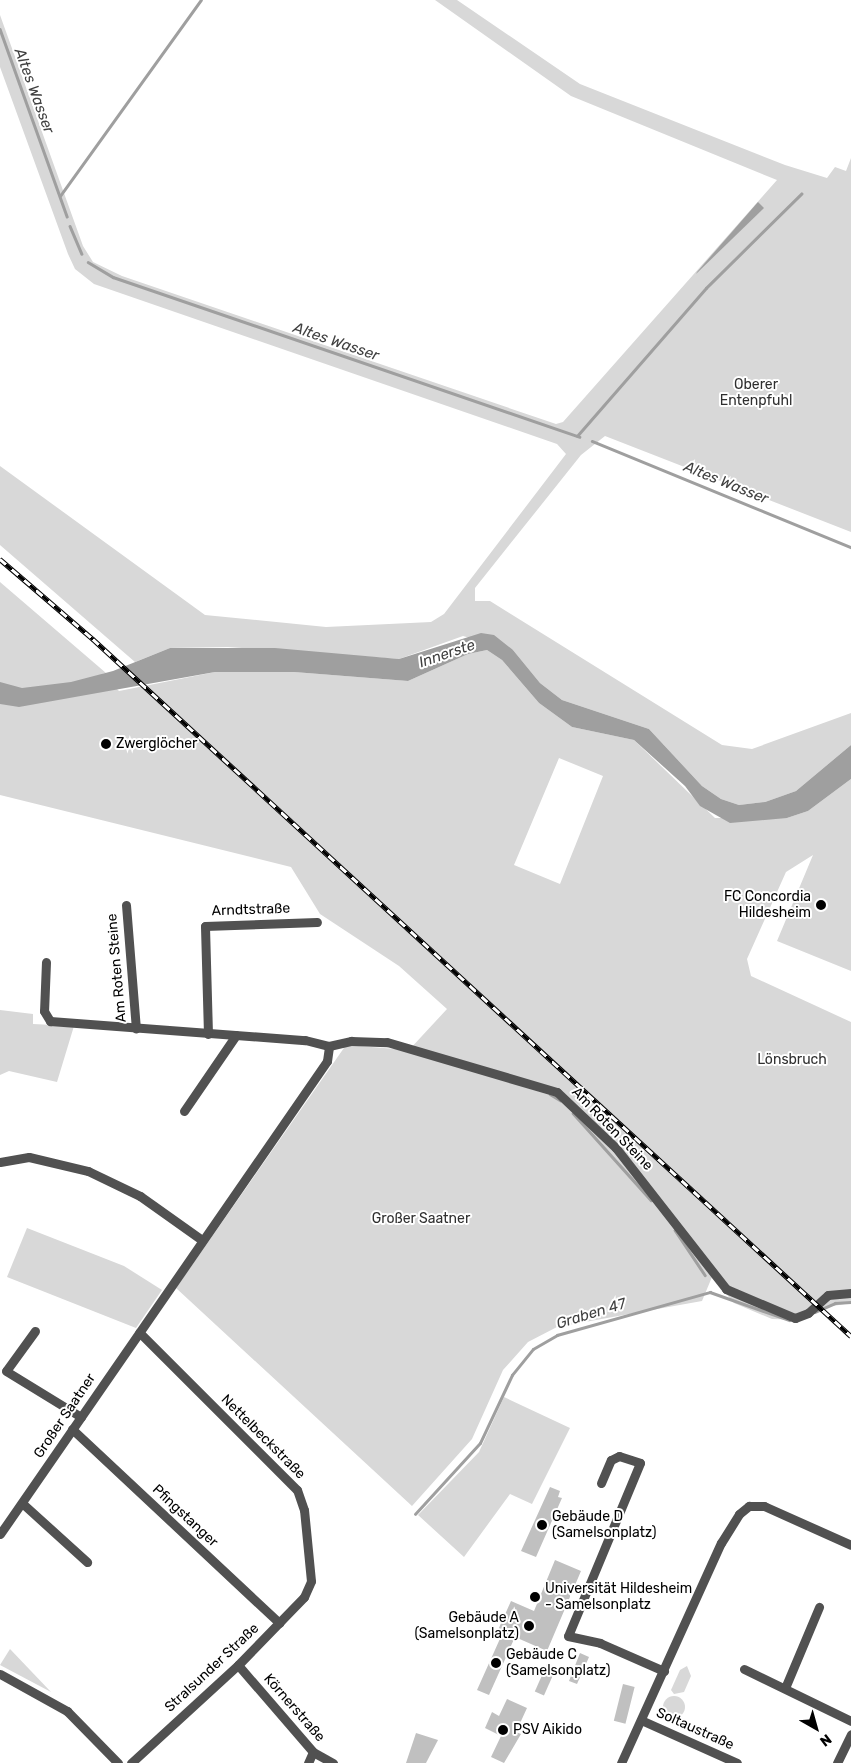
<!DOCTYPE html>
<html>
<head>
<meta charset="utf-8">
<style>
	body { margin:0 }
	#map { position:relative; width:851px; height:1763px; overflow:hidden; background:#fff; font-family:Rubik,sans-serif }
	div>[style] { position:absolute }
	.green>* { inset:0; background:#d8d8d8 }
	.round { border-radius:50% }
	.water>* { inset:0; background:#9f9f9f }
	.stream>* { height:2.5px; margin:-1.25px; padding:0 1.25px; transform-origin:1.25px; border-radius:1.25px; background:#9f9f9f }
	.building>* { inset:0; background:#c0c0c0; transform-origin:0 0 }
	.minor>* { height:9px; margin:-4.5px; padding:0 4.5px; transform-origin:4.5px; border-radius:4.5px; background:#515151 }
	.rail>* { height:4.5px; margin-top:-2.25px; transform-origin:0; background:repeating-linear-gradient(90deg,#fff 0 8px,#000 0 16px); box-sizing:border-box; border-block:1px solid #000 }
	.dots>* { width:14px; height:14px; translate:-50% -50%; box-sizing:border-box; border:2px solid #fff; border-radius:50% }
	span { translate:-50% -50%; white-space:nowrap; text-align:center; line-height:1.15; -webkit-text-stroke:4px #fff; paint-order:stroke }
	.park-label { font-size:14px; color:#2f2f2f }
	.poi-label { font-size:14px; color:#000 }
	.left { translate:0 -50%; text-align:left }
	.right { translate:-100% -50%; text-align:right }
	.street-label { font-size:14px; color:#000 }
	.water-label { font-size:15px; color:#404040; font-style:italic }
	.north { position:absolute; left:791px; top:1703px; width:50px; height:50px; -webkit-text-stroke:4px #fff; paint-order:stroke; rotate:142deg; font-size:14px; font-weight:700; line-height:20px; text-align:center; color:#000 }
	.north::after { content:''; display:block; margin:auto; width:18px; height:22px; background:#000; clip-path:polygon(50% 0,100% 100%,50% 72%,0 100%) }
</style>
</head>
<body>
<div id="map">
	<div class="green">
		<i style="clip-path:polygon(435px 0,457px 0,580px 84px,785px 165px,827px 178px,835px 167px,846px 171px,851px 158px,851px 532px,605px 436px,581px 455px,475px 588px,475px 601px,490px 601px,722px 745px,752px 749px,851px 713px,851px 745px,796px 791px,765px 802px,739px 805px,721px 799px,702px 786px,649px 729px,562px 700px,540px 683px,513px 650px,463px 636px,399px 659px,228px 647px,170px 648px,135px 662px,0 545px,0 466px,205px 615px,326px 627px,431px 622px,444px 614px,566px 454px,557px 444px,94px 284px,75px 269px,68px 254px,0 67px,0 15px,83px 246px,93px 262px,122px 276px,556px 424px,563px 422px,777px 180px,571px 96px)"></i>
		<i style="clip-path:polygon(evenodd,0 582px,106px 673px,102px 674px,119px 691px,215px 672px,294px 672px,408px 681px,468px 654px,487px 650px,502px 660px,539px 703px,572px 727px,634px 740px,715px 818px,787px 818px,808px 811px,851px 779px,851px 971px,777px 941px,813px 855px,786px 872px,747px 959px,751px 976px,851px 1022px,851px 1303px,827px 1307px,801px 1320px,772px 1319px,734px 1303px,712px 1277px,702px 1301px,557px 1327px,528px 1342px,503px 1370px,472px 1439px,412px 1506px,176px 1288px,346px 1045px,409px 1050px,447px 1009px,399px 966px,320px 914px,291px 867px,0 795px,0 582px,559px 758px,603px 776px,560px 884px,514px 865px,559px 758px)"></i>
		<i style="clip-path:polygon(0 1010px,33px 1014px,33px 1024px,74px 1026px,57px 1082px,9px 1071px,0 1075px)"></i>
		<i style="clip-path:polygon(27px 1228px,124px 1266px,162px 1290px,136px 1328px,7px 1277px)"></i>
		<i style="clip-path:polygon(504px 1397px,570px 1428px,532px 1504px,510px 1494px,464px 1557px,418px 1515px,479px 1452px)"></i>
		<i style="clip-path:polygon(10px 1649px,51px 1692px,0 1665px)"></i>
		<i style="clip-path:polygon(687px 1666px,691px 1676px,684px 1692px,674px 1694px,671px 1690px,680px 1670px)"></i>
		<i class="round" style="left:663px;top:1696px;width:22px;height:22px"></i>
	</div>
	<div class="water">
		<i style="clip-path:polygon(758px 202px,764px 208px,696px 274px,697px 272px)"></i>
		<i style="clip-path:polygon(481px 633px,494px 635px,513px 650px,540px 683px,562px 700px,649px 729px,702px 786px,721px 799px,739px 805px,765px 802px,796px 791px,851px 745px,851px 779px,808px 811px,787px 818px,730px 823px,700px 806px,685px 786px,634px 740px,572px 727px,539px 703px,502px 660px,487px 650px,468px 654px,408px 681px,294px 672px,215px 672px,19px 707px,0 704px,0 682px,22px 688px,71px 682px,113px 671px,170px 648px,275px 648px,399px 659px)"></i>
	</div>
	<div class="stream">
		<i style="left:0;top:29px;width:199px;rotate:70.3deg"></i>
		<i style="left:60px;top:196px;width:241px;rotate:-54.3deg"></i>
		<i style="left:70px;top:226px;width:30px;rotate:67deg"></i>
		<i style="left:88px;top:262px;width:29px;rotate:31deg"></i>
		<i style="left:113px;top:277px;width:493px;rotate:18.9deg"></i>
		<i style="left:577px;top:436px;width:196px;rotate:-48.9deg"></i>
		<i style="left:706px;top:288px;width:134px;rotate:-44.7deg"></i>
		<i style="left:592px;top:441px;width:280px;rotate:22.3deg"></i>
		<i style="left:550px;top:1094px;width:12px;rotate:31deg"></i>
		<i style="left:573px;top:1113px;width:117px;rotate:48.1deg"></i>
		<i style="left:675px;top:1230px;width:54px;rotate:56.3deg"></i>
		<i style="left:815px;top:1312px;width:22px;rotate:-24deg"></i>
		<i style="left:835px;top:1303px;width:16px;rotate:-4deg"></i>
		<i style="left:415px;top:1514px;width:96px;rotate:-47.5deg"></i>
		<i style="left:480px;top:1443px;width:75px;rotate:-64.8deg"></i>
		<i style="left:512px;top:1375px;width:33px;rotate:-51deg"></i>
		<i style="left:533px;top:1349px;width:28px;rotate:-30deg"></i>
		<i style="left:557px;top:1335px;width:159px;rotate:-15.7deg"></i>
		<i style="left:710px;top:1292px;width:84px;rotate:19.5deg"></i>
	</div>
	<div class="building">
		<i style="clip-path:polygon(550px 1487px,560px 1491px,558px 1497px,562px 1498px,536px 1557px,521px 1551px)"></i>
		<i style="clip-path:polygon(555px 1560px,581px 1571px,547px 1651px,515px 1637px,489px 1695px,477px 1690px,503px 1632px,498px 1630px,511px 1601px,534px 1611px)"></i>
		<i style="clip-path:polygon(580px 1653px,589px 1657px,577px 1684px,569px 1681px)"></i>
		<i style="left:547px;top:1664px;width:10px;height:30px;rotate:24deg"></i>
		<i style="left:623px;top:1684px;width:12px;height:38px;rotate:14deg"></i>
		<i style="clip-path:polygon(507px 1699px,527px 1708px,516px 1732px,521px 1734px,504px 1763px,491px 1757px,501px 1736px,485px 1728px,492px 1712px,499px 1716px)"></i>
		<i style="clip-path:polygon(416px 1733px,438px 1740px,426px 1763px,406px 1763px)"></i>
	</div>
	<div class="minor">
		<i style="left:126px;top:905px;width:124px;rotate:85.4deg"></i>
		<i style="left:46px;top:962px;width:49px;rotate:92.3deg"></i>
		<i style="left:44px;top:1011px;width:12px;rotate:59deg"></i>
		<i style="left:50px;top:1021px;width:256px;rotate:4.3deg"></i>
		<i style="left:305px;top:1040px;width:25px;rotate:14deg"></i>
		<i style="left:208px;top:1034px;width:108px;rotate:-91.6deg"></i>
		<i style="left:205px;top:926px;width:112px;rotate:-2deg"></i>
		<i style="left:329px;top:1046px;width:23px;rotate:-13deg"></i>
		<i style="left:351px;top:1041px;width:36px;rotate:2deg"></i>
		<i style="left:387px;top:1042px;width:177px;rotate:16.4deg"></i>
		<i style="left:557px;top:1092px;width:81px;rotate:43.5deg"></i>
		<i style="left:616px;top:1148px;width:179px;rotate:52deg"></i>
		<i style="left:726px;top:1289px;width:75px;rotate:22.8deg"></i>
		<i style="left:795px;top:1318px;width:14px;rotate:-21deg"></i>
		<i style="left:808px;top:1313px;width:27px;rotate:-42deg"></i>
		<i style="left:828px;top:1295px;width:23px;rotate:-5deg"></i>
		<i style="left:184px;top:1111px;width:92px;rotate:-55.6deg"></i>
		<i style="left:0;top:1162px;width:29px;rotate:-10deg"></i>
		<i style="left:29px;top:1157px;width:61px;rotate:13.3deg"></i>
		<i style="left:88px;top:1171px;width:58px;rotate:25.7deg"></i>
		<i style="left:140px;top:1196px;width:76px;rotate:35.4deg"></i>
		<i style="left:35px;top:1331px;width:49px;rotate:125.9deg"></i>
		<i style="left:6px;top:1371px;width:88px;rotate:31.5deg"></i>
		<i style="left:72px;top:1429px;width:284px;rotate:43.1deg"></i>
		<i style="left:601px;top:1483px;width:25px;rotate:-67deg"></i>
		<i style="left:611px;top:1460px;width:9px;rotate:-27deg"></i>
		<i style="left:619px;top:1456px;width:22px;rotate:18deg"></i>
		<i style="left:640px;top:1463px;width:187px;rotate:112.6deg"></i>
		<i style="left:568px;top:1636px;width:33px;rotate:12deg"></i>
		<i style="left:600px;top:1643px;width:70px;rotate:23.6deg"></i>
		<i style="left:22px;top:1503px;width:88px;rotate:42.2deg"></i>
		<i style="left:0;top:1534px;width:575px;rotate:-55.34deg"></i>
		<i style="left:327px;top:1061px;width:15px;rotate:-82deg"></i>
		<i style="left:238px;top:1665px;width:115px;rotate:49.2deg"></i>
		<i style="left:313px;top:1752px;width:23px;rotate:29deg"></i>
		<i style="left:744px;top:1669px;width:119px;rotate:25.9deg"></i>
		<i style="left:0;top:1674px;width:77px;rotate:28.9deg"></i>
		<i style="left:67px;top:1711px;width:73px;rotate:45.6deg"></i>
		<i style="left:785px;top:1688px;width:88px;rotate:-67.2deg"></i>
		<i style="left:641px;top:1720px;width:105px;rotate:24.1deg"></i>
		<i style="left:131px;top:1763px;width:145px;rotate:-42.5deg"></i>
		<i style="left:238px;top:1665px;width:95px;rotate:-45.9deg"></i>
		<i style="left:304px;top:1597px;width:17px;rotate:-66deg"></i>
		<i style="left:311px;top:1581px;width:71px;rotate:-95.6deg"></i>
		<i style="left:304px;top:1510px;width:21px;rotate:-109deg"></i>
		<i style="left:297px;top:1490px;width:223px;rotate:-135deg"></i>
		<i style="left:308px;top:1763px;width:12px;rotate:-66deg"></i>
		<i style="left:621px;top:1763px;width:242px;rotate:-65.6deg"></i>
		<i style="left:721px;top:1543px;width:34px;rotate:-58deg"></i>
		<i style="left:739px;top:1514px;width:13px;rotate:-39deg"></i>
		<i style="left:749px;top:1506px;width:15px"></i>
		<i style="left:764px;top:1506px;width:95px;rotate:24.1deg"></i>
		<i style="left:837px;top:1763px;width:32px;rotate:-64deg"></i>
	</div>
	<div class="rail">
		<i style="left:0;top:559px;width:123px;rotate:40.7deg"></i>
		<i style="left:93px;top:639px;width:1030px;rotate:42.6deg"></i>
	</div>
	<div class="dots">
		<i style="left:106px;top:744px;background:#000"></i>
		<i style="left:821px;top:905px;background:#000"></i>
		<i style="left:542px;top:1525px;background:#000"></i>
		<i style="left:535px;top:1597px;background:#000"></i>
		<i style="left:529px;top:1626px;background:#000"></i>
		<i style="left:496px;top:1663px;background:#000"></i>
		<i style="left:503px;top:1730px;background:#000"></i>
	</div>
	<div class="park-label">
		<span style="left:756px;top:393px">Oberer<br>Entenpfuhl</span>
		<span style="left:792px;top:1060px">Lönsbruch</span>
		<span style="left:421px;top:1219px">Großer Saatner</span>
	</div>
	<div class="poi-label">
		<span class="left" style="left:116px;top:744px">Zwerglöcher</span>
		<span class="right" style="left:811px;top:905px">FC Concordia<br>Hildesheim</span>
		<span class="left" style="left:552px;top:1525px">Gebäude D<br>(Samelsonplatz)</span>
		<span class="left" style="left:545px;top:1597px">Universität Hildesheim<br>- Samelsonplatz</span>
		<span class="right" style="left:519px;top:1626px">Gebäude A<br>(Samelsonplatz)</span>
		<span class="left" style="left:506px;top:1663px">Gebäude C<br>(Samelsonplatz)</span>
		<span class="left" style="left:513px;top:1730px">PSV Aikido</span>
	</div>
	<div class="street-label">
		<span style="left:251px;top:910px;rotate:-2deg">Arndtstraße</span>
		<span style="left:117px;top:968px;rotate:-95deg">Am Roten Steine</span>
		<span style="left:612px;top:1129px;rotate:46deg">Am Roten Steine</span>
		<span style="left:65px;top:1416px;rotate:-56deg">Großer Saatner</span>
		<span style="left:263px;top:1437px;rotate:45deg">Nettelbeckstraße</span>
		<span style="left:185px;top:1516px;rotate:43deg">Pfingstanger</span>
		<span style="left:212px;top:1668px;rotate:-43deg">Stralsunder Straße</span>
		<span style="left:294px;top:1708px;rotate:49deg">Körnerstraße</span>
		<span style="left:695px;top:1729px;rotate:24deg">Soltaustraße</span>
	</div>
	<div class="water-label">
		<span style="left:34px;top:91px;rotate:70deg">Altes Wasser</span>
		<span style="left:336px;top:342px;rotate:19deg">Altes Wasser</span>
		<span style="left:726px;top:483px;rotate:22deg">Altes Wasser</span>
		<span style="left:447px;top:654px;rotate:-19deg">Innerste</span>
		<span style="left:591px;top:1314px;rotate:-17deg">Graben 47</span>
	</div>
	<div class="north">N</div>
</div>
</body>
</html>
